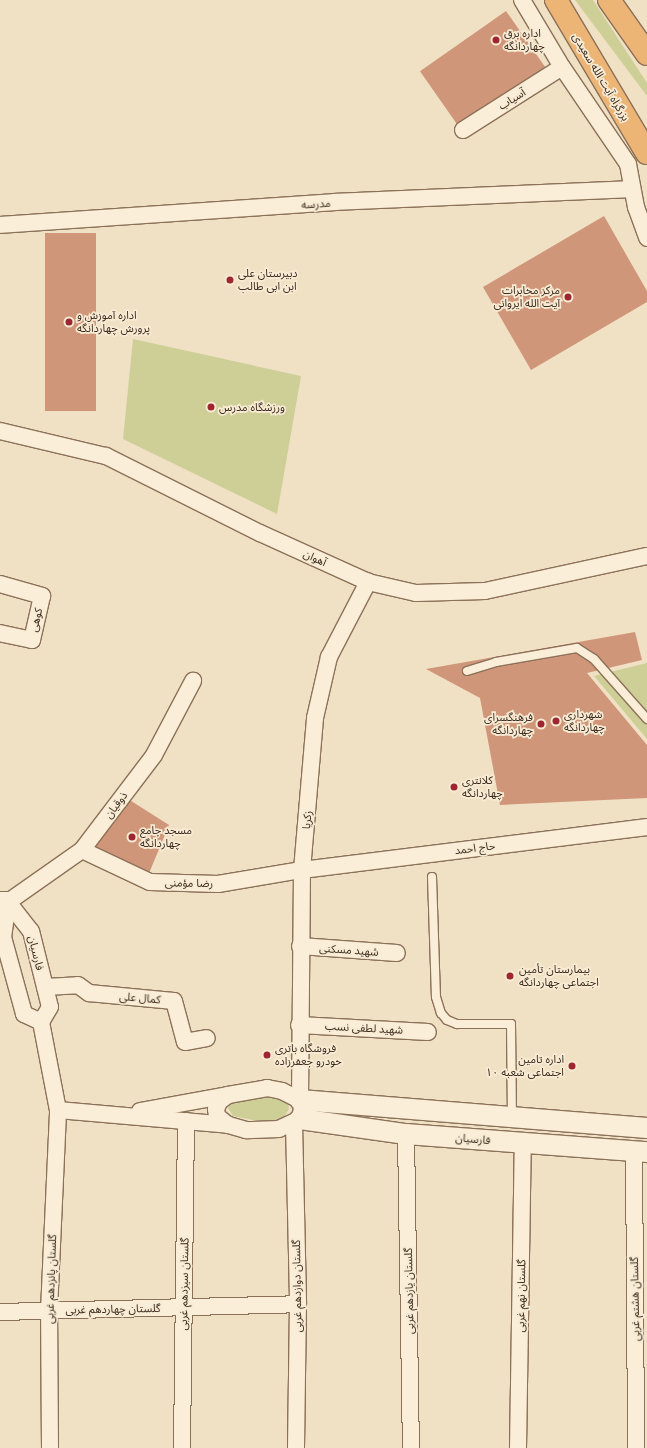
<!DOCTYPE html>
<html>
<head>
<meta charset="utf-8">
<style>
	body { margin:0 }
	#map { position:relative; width:647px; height:1448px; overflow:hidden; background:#f0e0c4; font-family:"Noto Serif","Noto Sans Arabic",serif }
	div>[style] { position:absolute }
	.green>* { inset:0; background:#cdcf97 }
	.building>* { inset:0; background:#d09679; transform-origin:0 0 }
	.roads { filter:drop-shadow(1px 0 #8c7159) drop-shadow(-1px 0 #8c7159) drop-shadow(0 1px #8c7159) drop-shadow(0 -1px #8c7159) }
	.service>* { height:8px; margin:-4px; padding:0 4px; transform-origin:4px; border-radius:4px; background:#faeed8 }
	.minor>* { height:16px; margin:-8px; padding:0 8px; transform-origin:8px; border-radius:8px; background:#faeed8 }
	.tertiary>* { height:20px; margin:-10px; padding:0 10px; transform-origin:10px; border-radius:10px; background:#faeed8 }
	.trunk>* { height:22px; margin:-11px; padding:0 11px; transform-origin:11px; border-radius:11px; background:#ecb576 }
	.dots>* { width:11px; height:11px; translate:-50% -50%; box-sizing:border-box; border:2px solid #f7ebd4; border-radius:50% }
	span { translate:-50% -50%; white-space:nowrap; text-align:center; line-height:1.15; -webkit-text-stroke:3.5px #f7ebd4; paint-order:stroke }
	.poi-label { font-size:11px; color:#3c2a1e }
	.left { translate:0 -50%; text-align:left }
	.right { translate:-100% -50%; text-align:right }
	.street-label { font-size:11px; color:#3c2a1e }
</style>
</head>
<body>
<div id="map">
	<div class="green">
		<i style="clip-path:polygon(575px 0,593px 0,647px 83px,647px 96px)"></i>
		<i style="clip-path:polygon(133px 339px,301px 376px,277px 514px,123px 439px)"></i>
		<i style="clip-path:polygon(647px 663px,647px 739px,594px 676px)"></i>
		<i style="clip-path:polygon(253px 1097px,279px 1099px,288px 1103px,289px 1109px,284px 1117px,278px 1120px,257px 1121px,233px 1116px,228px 1108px,232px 1102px)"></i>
	</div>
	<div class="building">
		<i style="left:506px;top:11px;width:71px;height:105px;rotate:55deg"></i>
		<i style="clip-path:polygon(604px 216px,647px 291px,647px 302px,531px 370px,483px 287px)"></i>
		<i style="left:45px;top:233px;width:51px;height:178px"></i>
		<i style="clip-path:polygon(635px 632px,642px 660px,587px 673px,647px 745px,647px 798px,500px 805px,480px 698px,426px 669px)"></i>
		<i style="clip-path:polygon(128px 799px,169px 825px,147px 878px,90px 848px)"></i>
	</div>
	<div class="roads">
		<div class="service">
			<i style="left:467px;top:671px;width:30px;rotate:-17deg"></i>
			<i style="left:496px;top:662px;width:82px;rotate:-9.8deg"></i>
			<i style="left:577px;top:648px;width:20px;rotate:33deg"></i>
			<i style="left:594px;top:659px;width:80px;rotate:48.5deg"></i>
			<i style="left:432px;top:877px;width:120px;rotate:88.1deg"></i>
			<i style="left:436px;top:997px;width:17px;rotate:73deg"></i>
			<i style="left:441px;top:1013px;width:9px;rotate:49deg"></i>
			<i style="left:447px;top:1020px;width:11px;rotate:22deg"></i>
			<i style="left:457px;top:1024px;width:54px"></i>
			<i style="left:511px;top:1024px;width:93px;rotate:89.4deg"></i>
		</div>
		<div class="minor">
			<i style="left:522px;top:0;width:78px;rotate:59.2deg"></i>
			<i style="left:562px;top:67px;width:117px;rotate:55.8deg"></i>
			<i style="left:628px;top:164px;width:44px;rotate:79.5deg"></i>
			<i style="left:636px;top:207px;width:33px;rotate:70deg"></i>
			<i style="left:463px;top:130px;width:117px;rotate:-32.5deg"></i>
			<i style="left:0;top:225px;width:336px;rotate:-3.9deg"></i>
			<i style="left:335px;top:202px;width:297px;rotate:-2.5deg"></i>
			<i style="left:0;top:431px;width:109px;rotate:13.3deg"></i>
			<i style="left:106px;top:456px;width:172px;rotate:26.6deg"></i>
			<i style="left:260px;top:533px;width:119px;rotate:24.4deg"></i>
			<i style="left:368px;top:582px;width:49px;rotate:12.9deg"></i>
			<i style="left:416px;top:593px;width:69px;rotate:-1.7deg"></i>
			<i style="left:485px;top:591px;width:166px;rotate:-12.2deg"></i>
			<i style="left:0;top:584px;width:44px;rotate:15.9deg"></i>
			<i style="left:42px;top:596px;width:45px;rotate:102.8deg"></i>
			<i style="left:32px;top:640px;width:33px;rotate:-168deg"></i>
			<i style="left:82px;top:850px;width:75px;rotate:25.2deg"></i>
			<i style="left:150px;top:882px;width:68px;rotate:1.7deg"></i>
			<i style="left:218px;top:884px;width:85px;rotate:-9.5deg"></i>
			<i style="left:302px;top:870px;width:348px;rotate:-7.1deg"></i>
			<i style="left:8px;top:902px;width:37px;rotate:52deg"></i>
			<i style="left:31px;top:931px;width:78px;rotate:76deg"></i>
			<i style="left:50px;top:1007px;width:17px;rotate:121deg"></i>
			<i style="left:41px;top:1022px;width:90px;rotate:79.1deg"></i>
			<i style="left:58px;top:1110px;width:171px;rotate:5deg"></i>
			<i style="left:8px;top:902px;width:90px;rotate:-35.1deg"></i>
			<i style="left:82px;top:850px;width:119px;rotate:-52.8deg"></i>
			<i style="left:154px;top:755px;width:84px;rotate:-62.2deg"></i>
			<i style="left:8px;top:902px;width:35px;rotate:98deg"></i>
			<i style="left:3px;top:937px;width:80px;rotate:74.7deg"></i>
			<i style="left:24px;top:1014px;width:19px;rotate:25deg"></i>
			<i style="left:300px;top:946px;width:97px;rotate:4.1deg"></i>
			<i style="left:45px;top:987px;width:33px;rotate:-3deg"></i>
			<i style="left:78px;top:985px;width:14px;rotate:36deg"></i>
			<i style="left:89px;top:993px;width:85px;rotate:5.4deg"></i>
			<i style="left:174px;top:1001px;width:42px;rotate:75deg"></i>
			<i style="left:185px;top:1042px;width:22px;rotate:-10deg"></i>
			<i style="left:299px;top:1025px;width:129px;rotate:3.1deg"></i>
			<i style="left:267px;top:1088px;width:15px;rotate:11deg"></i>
			<i style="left:282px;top:1091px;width:20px;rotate:27deg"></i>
			<i style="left:300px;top:1100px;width:8px;rotate:76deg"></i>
			<i style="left:302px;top:1108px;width:11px;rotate:100deg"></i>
			<i style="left:300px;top:1119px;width:23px;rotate:155deg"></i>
			<i style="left:279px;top:1129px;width:33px;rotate:178deg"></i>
			<i style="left:246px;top:1130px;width:19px;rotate:-164deg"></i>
			<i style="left:228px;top:1125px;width:14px;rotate:-141deg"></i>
			<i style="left:217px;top:1116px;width:7px;rotate:-98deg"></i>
			<i style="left:216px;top:1109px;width:8px;rotate:-67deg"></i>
			<i style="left:219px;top:1102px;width:11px;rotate:-38deg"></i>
			<i style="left:228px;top:1095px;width:40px;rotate:-10deg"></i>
			<i style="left:300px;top:1100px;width:230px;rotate:-89.5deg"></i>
			<i style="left:302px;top:870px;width:153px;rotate:-85.1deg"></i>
			<i style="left:315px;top:718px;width:63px;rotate:-77.1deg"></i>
			<i style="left:329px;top:657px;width:85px;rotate:-62.5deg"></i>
			<i style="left:140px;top:1111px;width:89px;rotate:-10.3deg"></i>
			<i style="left:294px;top:1123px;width:181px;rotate:88.7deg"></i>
			<i style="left:298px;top:1304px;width:144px;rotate:90.8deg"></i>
			<i style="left:406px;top:1134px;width:314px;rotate:89.1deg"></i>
			<i style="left:634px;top:1151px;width:297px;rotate:89.6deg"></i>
			<i style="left:0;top:1312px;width:298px;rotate:-1.5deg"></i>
			<i style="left:50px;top:1448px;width:137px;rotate:-90.4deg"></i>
			<i style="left:49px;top:1311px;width:201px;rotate:-87.4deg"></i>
			<i style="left:182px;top:1448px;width:327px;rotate:-89.3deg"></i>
			<i style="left:518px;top:1448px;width:305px;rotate:-89.1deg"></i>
		</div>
		<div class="tertiary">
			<i style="left:0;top:902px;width:8px"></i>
			<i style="left:300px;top:1100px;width:348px;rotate:4.6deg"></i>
			<i style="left:300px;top:1119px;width:107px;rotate:8.1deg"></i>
			<i style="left:406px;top:1134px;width:242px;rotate:4.3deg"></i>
		</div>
		<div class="trunk">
			<i style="left:556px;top:0;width:178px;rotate:59.3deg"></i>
			<i style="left:609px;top:0;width:66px;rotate:54.9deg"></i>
		</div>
	</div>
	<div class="dots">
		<i style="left:496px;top:40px;background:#9e2630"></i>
		<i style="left:230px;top:280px;background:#9e2630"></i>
		<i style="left:568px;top:297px;background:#9e2630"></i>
		<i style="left:69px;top:322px;background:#9e2630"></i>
		<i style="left:211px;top:407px;background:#9e2630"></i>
		<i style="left:556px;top:721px;background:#9e2630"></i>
		<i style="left:541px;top:724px;background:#9e2630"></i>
		<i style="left:454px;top:787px;background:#9e2630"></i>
		<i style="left:132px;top:837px;background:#9e2630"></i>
		<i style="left:510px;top:976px;background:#9e2630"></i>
		<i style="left:267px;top:1055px;background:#9e2630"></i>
		<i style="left:572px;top:1066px;background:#9e2630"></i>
	</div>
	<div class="poi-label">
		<span class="left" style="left:504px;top:40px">اداره برق<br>چهاردانگه</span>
		<span class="left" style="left:238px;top:280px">دبیرستان علی<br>ابن ابی طالب</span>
		<span class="right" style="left:560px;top:297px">مرکز مخابرات<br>آیت الله ایروانی</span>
		<span class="left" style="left:77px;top:322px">اداره آموزش و<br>پرورش چهاردانگه</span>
		<span class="left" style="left:219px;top:407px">ورزشگاه مدرس</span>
		<span class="left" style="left:564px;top:721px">شهرداری<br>چهاردانگه</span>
		<span class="right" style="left:533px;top:724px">فرهنگسرای<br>چهاردانگه</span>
		<span class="left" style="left:462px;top:787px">کلانتری<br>چهاردانگه</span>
		<span class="left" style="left:140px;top:837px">مسجد جامع<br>چهاردانگه</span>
		<span class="left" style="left:519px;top:976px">بیمارستان تأمین<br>اجتماعی چهاردانگه</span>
		<span class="left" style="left:275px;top:1055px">فروشگاه باتری<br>خودرو جعفرزاده</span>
		<span class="right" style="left:564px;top:1066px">اداره تامین<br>اجتماعی شعبه ۱۰</span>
	</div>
	<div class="street-label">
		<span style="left:601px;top:77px;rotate:59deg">بزرگراه آیت الله سعیدی</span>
		<span style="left:512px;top:99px;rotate:-32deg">آسیاب</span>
		<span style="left:316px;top:204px;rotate:-4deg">مدرسه</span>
		<span style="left:315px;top:558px;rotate:25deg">آهوان</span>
		<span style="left:36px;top:620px;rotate:-77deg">کوهی</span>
		<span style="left:116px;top:805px;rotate:-53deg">ذوقیان</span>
		<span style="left:307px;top:820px;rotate:-85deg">زکریا</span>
		<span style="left:475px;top:848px;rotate:-7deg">حاج احمد</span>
		<span style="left:189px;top:883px;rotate:1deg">رضا مؤمنی</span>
		<span style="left:349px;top:950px;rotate:4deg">شهید مسکنی</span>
		<span style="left:36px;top:953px;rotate:76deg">فارسیان</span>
		<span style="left:140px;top:998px;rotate:5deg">کمال علی</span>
		<span style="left:364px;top:1028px;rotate:3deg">شهید لطفی نسب</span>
		<span style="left:473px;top:1139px;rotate:5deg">فارسیان</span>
		<span style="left:51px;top:1279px;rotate:-88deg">گلستان پانزدهم غربی</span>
		<span style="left:184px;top:1284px;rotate:-89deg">گلستان سیزدهم غربی</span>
		<span style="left:297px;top:1286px;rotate:-91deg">گلستان دوازدهم غربی</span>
		<span style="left:409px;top:1291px;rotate:-91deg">گلستان یازدهم غربی</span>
		<span style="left:521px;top:1296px;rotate:-89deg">گلستان نهم غربی</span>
		<span style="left:635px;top:1299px;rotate:-91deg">گلستان هشتم غربی</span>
		<span style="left:113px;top:1309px;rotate:-1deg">گلستان چهاردهم غربی</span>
	</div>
</div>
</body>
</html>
